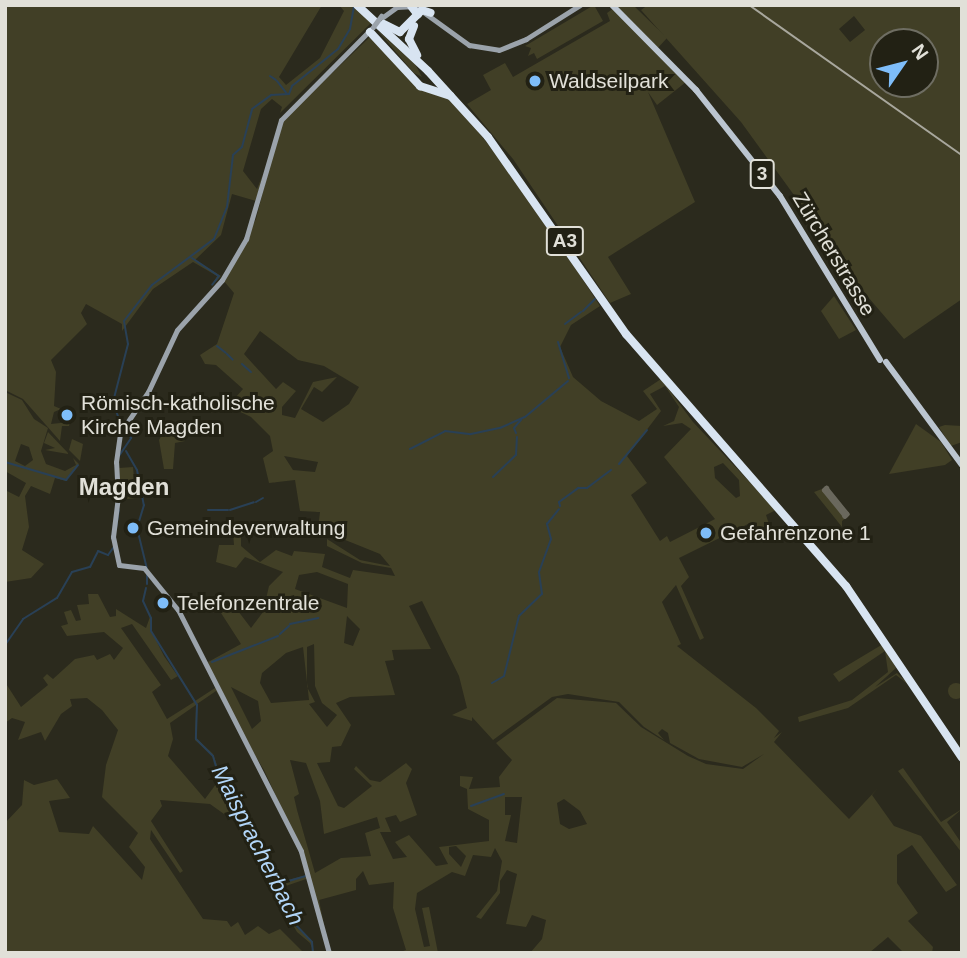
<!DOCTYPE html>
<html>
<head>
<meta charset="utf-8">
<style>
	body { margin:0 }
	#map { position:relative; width:967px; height:958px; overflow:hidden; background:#2b2a1d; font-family:Helvetica,sans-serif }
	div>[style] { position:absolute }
	.green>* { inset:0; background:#413f26 }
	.round { border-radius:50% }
	.stream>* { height:2px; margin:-1px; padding:0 1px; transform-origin:1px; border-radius:1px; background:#294056 }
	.taxiway>* { height:4.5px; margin:-2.25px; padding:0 2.25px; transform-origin:2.25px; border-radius:2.25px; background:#6a685d }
	.secondary>* { height:5px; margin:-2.5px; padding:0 2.5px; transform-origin:2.5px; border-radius:2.5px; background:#9ba3ab }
	.primary>* { height:6px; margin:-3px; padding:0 3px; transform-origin:3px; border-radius:3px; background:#bbc5d0 }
	.highway>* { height:8px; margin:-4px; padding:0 4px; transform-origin:4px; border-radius:4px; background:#d8e4f1 }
	.rail>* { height:2px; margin:-1px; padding:0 1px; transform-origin:1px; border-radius:1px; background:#a8a79d }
	.secondary-bridge>* { height:5px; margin:-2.5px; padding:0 2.5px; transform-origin:2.5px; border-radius:2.5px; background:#9ba3ab }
	.dots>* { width:19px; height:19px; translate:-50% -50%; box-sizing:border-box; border:4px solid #222114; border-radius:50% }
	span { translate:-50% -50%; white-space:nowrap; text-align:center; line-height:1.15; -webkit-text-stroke:6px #222114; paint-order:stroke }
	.shield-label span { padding:2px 5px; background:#222114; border:2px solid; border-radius:5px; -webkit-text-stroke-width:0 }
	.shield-label { font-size:19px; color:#e1e0d8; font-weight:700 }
	.poi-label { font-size:21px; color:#e1e0d8 }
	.left { translate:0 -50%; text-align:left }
	.street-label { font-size:21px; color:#e1e0d8 }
	.water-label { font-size:23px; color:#b2d6f9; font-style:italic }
	.quarter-label { font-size:24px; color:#e1e0d8; font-weight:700 }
	.frame { position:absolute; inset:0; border:7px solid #e1e0d8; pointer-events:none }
	.north { position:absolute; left:869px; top:28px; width:70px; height:70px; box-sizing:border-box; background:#222114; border:2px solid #6e6d62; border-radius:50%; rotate:55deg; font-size:19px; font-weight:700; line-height:28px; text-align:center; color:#e1e0d8 }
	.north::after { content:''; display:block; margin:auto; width:24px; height:32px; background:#7ebdf9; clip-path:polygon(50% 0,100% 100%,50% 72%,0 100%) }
</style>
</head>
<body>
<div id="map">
	<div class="green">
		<i style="clip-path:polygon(5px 5px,322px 5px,279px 77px,286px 85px,320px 58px,344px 11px,339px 5px,354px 5px,372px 22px,280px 113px,282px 107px,272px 99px,261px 109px,243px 171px,257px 189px,263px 174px,256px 201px,232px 194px,221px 235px,195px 260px,221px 276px,212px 286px,217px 276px,193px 262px,153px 289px,122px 331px,122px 324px,86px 304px,81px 313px,87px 324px,51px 360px,56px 372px,54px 406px,61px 409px,54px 412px,51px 424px,70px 422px,69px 426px,62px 426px,60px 441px,23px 399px,5px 390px)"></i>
		<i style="clip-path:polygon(594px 5px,603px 21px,537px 59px,534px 53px,528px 56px,531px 48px,525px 46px)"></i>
		<i style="clip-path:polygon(618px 5px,633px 5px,667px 38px,656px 50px,686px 82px,657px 105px,648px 92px,695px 202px,608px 257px,631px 294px,610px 303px,513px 159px,467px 104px,491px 90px,483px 75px,505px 63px,513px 77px,610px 21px,607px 13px)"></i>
		<i style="clip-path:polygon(evenodd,648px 5px,962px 5px,962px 299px,904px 339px,868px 297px,741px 122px,641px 10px,648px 5px,854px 16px,865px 30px,850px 42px,839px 29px,854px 16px,648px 5px,925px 42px,925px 84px,883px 84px,883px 42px,925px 42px)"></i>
		<i style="clip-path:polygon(377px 30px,415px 64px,422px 77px,414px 73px)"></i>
		<i style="clip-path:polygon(evenodd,372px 35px,417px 84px,444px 94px,460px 108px,531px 200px,600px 306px,571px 325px,560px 347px,573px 377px,601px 401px,639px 421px,657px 409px,643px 391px,661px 379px,693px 422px,776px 510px,766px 515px,769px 524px,755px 532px,750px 523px,679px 558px,689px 577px,681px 586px,704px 638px,700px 640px,676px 585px,662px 602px,681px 644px,677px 646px,756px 708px,779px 731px,774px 738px,782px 732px,774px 742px,849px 819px,878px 788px,872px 795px,894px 826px,921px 836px,957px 885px,946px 892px,912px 845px,897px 855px,897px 883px,918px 913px,908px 921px,933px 947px,932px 953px,904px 953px,888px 937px,869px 953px,530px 953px,542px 939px,546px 920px,532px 915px,526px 927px,506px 924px,517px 874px,507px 870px,500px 881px,500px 893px,481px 919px,476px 917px,497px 891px,502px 861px,495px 848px,491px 857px,473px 855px,465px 876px,452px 872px,417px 893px,415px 909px,424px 947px,430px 946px,422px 908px,429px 907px,438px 953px,397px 953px,406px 950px,393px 908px,394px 882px,369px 885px,363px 871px,356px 879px,356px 890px,319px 900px,325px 930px,303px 854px,264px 770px,216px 691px,197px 704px,197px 739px,213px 754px,221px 776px,238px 793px,277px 883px,307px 875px,309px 878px,280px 888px,295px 926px,312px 941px,314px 953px,310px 943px,297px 932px,286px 913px,259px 854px,252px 849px,243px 829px,248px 827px,234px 802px,235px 810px,224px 814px,210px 804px,160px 800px,162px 806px,151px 821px,183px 871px,180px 873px,151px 830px,150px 839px,203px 919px,227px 921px,231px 927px,238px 922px,245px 935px,258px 926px,269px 934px,280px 929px,304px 953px,5px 953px,5px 823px,22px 805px,24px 780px,34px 785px,57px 779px,70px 798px,49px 801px,59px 832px,89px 834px,93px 826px,142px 880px,145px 867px,129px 847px,138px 833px,102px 797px,106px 765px,118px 730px,102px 710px,87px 698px,70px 699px,72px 706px,61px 714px,45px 741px,41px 732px,18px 740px,25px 722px,12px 718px,5px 723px,5px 682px,21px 707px,48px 685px,43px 678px,47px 674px,53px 679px,75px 659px,94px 655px,97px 660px,110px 654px,114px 660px,123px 648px,104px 632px,67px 636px,61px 626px,68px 624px,64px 612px,71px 610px,76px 621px,81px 620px,77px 605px,89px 604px,88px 594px,98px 594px,110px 617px,116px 616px,116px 609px,146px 628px,151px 614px,152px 632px,164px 656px,195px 701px,215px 688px,208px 662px,241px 644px,221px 613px,235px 607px,251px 628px,263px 612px,269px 586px,283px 572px,245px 557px,236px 568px,216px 562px,219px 545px,234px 545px,233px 533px,241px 536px,241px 546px,260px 562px,276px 550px,292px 556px,294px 551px,325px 554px,322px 567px,350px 578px,353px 570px,395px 576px,391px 568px,362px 563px,327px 546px,327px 539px,360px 560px,390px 566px,380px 554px,318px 529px,320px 512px,300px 511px,295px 480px,269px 483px,263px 458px,273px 451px,270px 436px,251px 417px,228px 406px,243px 389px,216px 365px,205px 364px,200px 355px,217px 344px,234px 293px,223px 280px,256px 219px,281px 122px,372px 35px,260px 331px,298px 360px,324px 366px,359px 387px,349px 404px,323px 422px,301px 409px,314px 387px,322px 392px,337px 377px,313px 382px,295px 418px,282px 415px,282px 407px,296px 391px,283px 382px,276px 389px,244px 354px,260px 331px,372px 35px,665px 386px,679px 407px,674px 421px,663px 426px,682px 423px,691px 429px,664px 457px,715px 519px,670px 542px,667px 536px,660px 541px,631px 495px,647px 483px,627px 456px,661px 411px,650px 394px,665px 386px,372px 35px,284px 456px,318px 462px,315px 472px,293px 470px,284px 456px,372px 35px,723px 463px,739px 480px,740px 496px,736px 498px,715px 478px,714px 467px,723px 463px,372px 35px,317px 572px,348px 584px,347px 608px,295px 589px,299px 575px,317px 572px,372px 35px,422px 601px,459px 676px,467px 708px,452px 715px,472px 721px,472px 717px,493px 740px,552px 697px,568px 694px,619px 702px,644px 727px,664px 740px,658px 733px,662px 729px,668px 733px,670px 743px,699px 759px,742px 767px,764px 754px,743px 769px,706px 764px,688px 756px,641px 727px,616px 703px,557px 698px,496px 743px,512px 760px,499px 777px,500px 787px,469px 789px,473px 777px,460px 776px,460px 786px,467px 789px,468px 809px,489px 820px,489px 841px,439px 847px,448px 864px,436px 866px,409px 835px,395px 842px,407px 857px,393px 859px,380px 832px,391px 832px,385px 818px,396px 815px,400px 822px,417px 815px,406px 783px,412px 769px,406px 763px,380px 782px,370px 780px,356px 766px,354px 769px,372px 786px,344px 808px,338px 806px,317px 763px,330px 762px,332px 747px,341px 746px,351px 725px,336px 703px,350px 697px,395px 695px,385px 661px,394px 660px,392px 650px,431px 649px,409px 606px,422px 601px,372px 35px,347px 616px,360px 629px,353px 646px,344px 643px,347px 616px,372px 35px,132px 624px,171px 680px,178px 676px,181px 679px,194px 702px,167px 719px,152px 692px,161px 685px,121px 628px,132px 624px,372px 35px,314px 644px,315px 686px,322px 703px,337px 715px,327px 727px,309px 704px,315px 702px,307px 687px,307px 647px,314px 644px,372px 35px,303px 647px,309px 700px,271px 703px,260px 683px,262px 673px,286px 653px,303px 647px,372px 35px,231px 687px,258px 701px,261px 721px,252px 729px,231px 687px,372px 35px,196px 705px,195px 740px,213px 756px,217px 774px,233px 790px,227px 797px,216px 784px,205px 799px,168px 756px,173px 739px,170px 723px,196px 705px,372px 35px,290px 760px,306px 763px,320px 801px,324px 834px,377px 817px,380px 828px,365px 833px,371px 856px,341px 858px,315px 873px,297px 810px,294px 797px,299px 794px,290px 760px,372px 35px,505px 797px,522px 797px,517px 843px,505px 841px,511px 815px,505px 815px,505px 797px,372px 35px,564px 799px,580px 811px,587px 824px,569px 829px,560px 824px,557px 803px,564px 799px,372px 35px,456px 846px,466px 856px,461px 867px,449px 854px,449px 847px,456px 846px)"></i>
		<i style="clip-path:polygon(834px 296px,856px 330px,839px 339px,821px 311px)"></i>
		<i style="clip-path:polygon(evenodd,5px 392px,22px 400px,34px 419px,48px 428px,41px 451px,46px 464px,65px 471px,76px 465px,73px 458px,79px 464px,66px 481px,55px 478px,50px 494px,31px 486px,25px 496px,29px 527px,22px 550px,44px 564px,31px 578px,5px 582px,5px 490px,19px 497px,26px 483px,5px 471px,5px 392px,21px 444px,29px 447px,33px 460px,25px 466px,15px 461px,21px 444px)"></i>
		<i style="clip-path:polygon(168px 424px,170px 432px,176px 429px,185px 441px,175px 443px,173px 469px,164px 469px,159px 440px)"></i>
		<i style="clip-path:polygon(916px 424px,941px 442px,952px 460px,945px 465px,889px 474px)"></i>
		<i style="clip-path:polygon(945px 425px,962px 426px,962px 442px,951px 446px,939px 427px)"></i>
		<i style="clip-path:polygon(48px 432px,68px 453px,68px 454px,45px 450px,55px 448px,44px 443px)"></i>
		<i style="clip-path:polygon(72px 439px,83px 444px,80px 461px,69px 450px)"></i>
		<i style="clip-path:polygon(133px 467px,136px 498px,126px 499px,125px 492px,121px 492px,119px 468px)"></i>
		<i style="clip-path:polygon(827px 487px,850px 515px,842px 521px,842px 527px,814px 492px)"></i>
		<i style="clip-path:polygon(883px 644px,896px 668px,875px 687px,897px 673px,914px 689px,896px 675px,848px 708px,799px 722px,798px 717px,852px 700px,888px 672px,885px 651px,839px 682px,833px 674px)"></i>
		<i class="round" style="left:948px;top:683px;width:16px;height:16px"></i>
		<i style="clip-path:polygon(903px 768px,941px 822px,962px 809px,947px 822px,962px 844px,962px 853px,898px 771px)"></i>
	</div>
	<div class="stream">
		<i style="left:270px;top:76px;width:7px;rotate:34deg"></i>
		<i style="left:277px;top:81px;width:16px;rotate:52deg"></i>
		<i style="left:192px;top:258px;width:32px;rotate:34deg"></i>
		<i style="left:219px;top:276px;width:11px;rotate:128deg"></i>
		<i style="left:583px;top:311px;width:17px;rotate:-45deg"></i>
		<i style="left:565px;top:324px;width:20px;rotate:-37deg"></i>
		<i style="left:558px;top:342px;width:38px;rotate:73deg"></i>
		<i style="left:217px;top:346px;width:11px;rotate:38deg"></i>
		<i style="left:227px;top:354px;width:8px;rotate:45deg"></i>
		<i style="left:242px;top:364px;width:12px;rotate:42deg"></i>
		<i style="left:121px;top:425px;width:24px;rotate:-109deg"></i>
		<i style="left:113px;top:402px;width:60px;rotate:-75.5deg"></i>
		<i style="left:128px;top:344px;width:23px;rotate:-100deg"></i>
		<i style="left:124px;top:321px;width:46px;rotate:-52.1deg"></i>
		<i style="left:152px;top:285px;width:77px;rotate:-36.6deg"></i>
		<i style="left:214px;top:239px;width:35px;rotate:-68deg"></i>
		<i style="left:227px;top:207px;width:52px;rotate:-83.4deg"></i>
		<i style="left:233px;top:155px;width:12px;rotate:-42deg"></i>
		<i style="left:242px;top:147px;width:39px;rotate:-75deg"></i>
		<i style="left:252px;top:109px;width:24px;rotate:-36deg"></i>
		<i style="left:271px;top:95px;width:18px;rotate:-3deg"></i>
		<i style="left:289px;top:94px;width:9px;rotate:-69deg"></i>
		<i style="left:292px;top:86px;width:59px;rotate:-38.8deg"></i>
		<i style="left:338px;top:49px;width:23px;rotate:-59deg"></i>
		<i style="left:350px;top:29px;width:22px;rotate:-80deg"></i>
		<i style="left:516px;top:433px;width:5px;rotate:-112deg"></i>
		<i style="left:514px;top:428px;width:11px;rotate:-49deg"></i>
		<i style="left:410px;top:449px;width:39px;rotate:-27deg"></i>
		<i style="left:445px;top:431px;width:26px;rotate:7deg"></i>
		<i style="left:471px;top:434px;width:30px;rotate:-12deg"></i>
		<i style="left:500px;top:428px;width:27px;rotate:-24deg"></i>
		<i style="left:525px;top:417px;width:56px;rotate:-39.9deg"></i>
		<i style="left:126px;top:451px;width:22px;rotate:60deg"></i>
		<i style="left:137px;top:470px;width:36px;rotate:79deg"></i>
		<i style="left:144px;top:505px;width:24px;rotate:107deg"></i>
		<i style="left:137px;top:528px;width:42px;rotate:76.3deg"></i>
		<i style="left:119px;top:456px;width:22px;rotate:-56deg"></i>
		<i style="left:131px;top:438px;width:11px;rotate:-124deg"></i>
		<i style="left:5px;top:462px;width:64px;rotate:16.4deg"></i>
		<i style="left:66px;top:480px;width:19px;rotate:-51deg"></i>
		<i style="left:619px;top:464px;width:44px;rotate:-50.5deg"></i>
		<i style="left:493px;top:477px;width:32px;rotate:-44deg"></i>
		<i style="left:516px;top:455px;width:18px;rotate:-87deg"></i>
		<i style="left:256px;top:502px;width:8px;rotate:-30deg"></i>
		<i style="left:560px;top:506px;width:4px;rotate:-104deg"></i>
		<i style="left:559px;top:502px;width:24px;rotate:-36deg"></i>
		<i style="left:578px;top:488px;width:9px"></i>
		<i style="left:587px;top:488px;width:30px;rotate:-37deg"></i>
		<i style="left:208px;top:510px;width:20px"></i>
		<i style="left:230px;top:510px;width:25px;rotate:-18deg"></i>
		<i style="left:116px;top:528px;width:18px;rotate:-81deg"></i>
		<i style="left:147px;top:584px;width:10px;rotate:-90deg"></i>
		<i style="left:146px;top:588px;width:13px;rotate:103deg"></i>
		<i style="left:143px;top:601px;width:19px;rotate:65deg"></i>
		<i style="left:151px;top:618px;width:13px;rotate:90deg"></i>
		<i style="left:151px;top:631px;width:87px;rotate:58.1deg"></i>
		<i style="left:197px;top:705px;width:34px;rotate:92deg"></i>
		<i style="left:196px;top:739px;width:24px;rotate:45deg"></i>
		<i style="left:213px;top:756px;width:18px;rotate:74deg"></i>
		<i style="left:218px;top:773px;width:28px;rotate:48deg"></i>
		<i style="left:237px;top:794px;width:137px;rotate:66.8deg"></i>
		<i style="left:291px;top:920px;width:30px;rotate:46deg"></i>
		<i style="left:312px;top:942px;width:11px;rotate:85deg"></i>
		<i style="left:290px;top:624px;width:29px;rotate:-12deg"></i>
		<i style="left:280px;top:634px;width:12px;rotate:-42deg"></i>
		<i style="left:5px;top:645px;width:32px;rotate:-55deg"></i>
		<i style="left:23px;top:619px;width:40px;rotate:-32deg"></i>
		<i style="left:57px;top:598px;width:30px;rotate:-60deg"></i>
		<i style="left:72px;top:572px;width:19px;rotate:-16deg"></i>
		<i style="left:90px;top:567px;width:18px;rotate:-63deg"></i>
		<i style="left:98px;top:551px;width:11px;rotate:22deg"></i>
		<i style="left:108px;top:555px;width:9px;rotate:-54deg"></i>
		<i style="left:212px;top:662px;width:71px;rotate:-21.5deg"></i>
		<i style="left:492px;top:683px;width:14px;rotate:-30deg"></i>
		<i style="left:504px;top:676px;width:62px;rotate:-76deg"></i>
		<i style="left:519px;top:616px;width:32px;rotate:-44deg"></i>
		<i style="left:542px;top:594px;width:22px;rotate:-98deg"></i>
		<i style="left:539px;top:572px;width:35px;rotate:-70deg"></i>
		<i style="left:551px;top:539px;width:16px;rotate:-105deg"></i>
		<i style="left:547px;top:524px;width:19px;rotate:-51deg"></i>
		<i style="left:471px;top:806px;width:35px;rotate:-20deg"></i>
		<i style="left:278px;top:884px;width:29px;rotate:-16deg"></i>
	</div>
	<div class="taxiway">
		<i style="left:826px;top:488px;width:33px;rotate:51deg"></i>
		<i style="left:847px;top:514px;width:3px;rotate:135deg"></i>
		<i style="left:845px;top:516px;width:33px;rotate:-129deg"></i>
		<i style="left:824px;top:490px;width:3px;rotate:-45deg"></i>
	</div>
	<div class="secondary">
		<i style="left:383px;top:17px;width:17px;rotate:-36deg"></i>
		<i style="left:397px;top:7px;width:18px;rotate:-3deg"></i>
		<i style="left:415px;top:6px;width:67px;rotate:35.8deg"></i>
		<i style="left:469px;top:45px;width:30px;rotate:9deg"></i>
		<i style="left:499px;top:50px;width:29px;rotate:-22deg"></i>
		<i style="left:526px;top:39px;width:64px;rotate:-32.2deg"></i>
		<i style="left:329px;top:953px;width:106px;rotate:-105.4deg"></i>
		<i style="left:301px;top:851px;width:271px;rotate:-117deg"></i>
		<i style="left:178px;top:610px;width:54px;rotate:-129deg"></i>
		<i style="left:144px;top:568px;width:25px;rotate:-173deg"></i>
		<i style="left:119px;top:565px;width:29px;rotate:-102deg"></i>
		<i style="left:113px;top:537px;width:39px;rotate:-83deg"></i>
		<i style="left:118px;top:498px;width:36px;rotate:-93deg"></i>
		<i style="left:116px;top:462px;width:29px;rotate:-82deg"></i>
		<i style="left:120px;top:433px;width:50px;rotate:-55.7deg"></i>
		<i style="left:148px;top:392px;width:68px;rotate:-64.9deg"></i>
		<i style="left:177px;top:330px;width:67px;rotate:-48deg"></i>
		<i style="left:222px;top:280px;width:48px;rotate:-59.7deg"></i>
		<i style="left:246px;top:239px;width:124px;rotate:-73.6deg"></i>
		<i style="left:281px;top:120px;width:128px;rotate:-45.3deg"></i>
	</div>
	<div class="primary">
		<i style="left:612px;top:5px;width:120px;rotate:45.3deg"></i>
		<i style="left:696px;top:90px;width:135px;rotate:51.6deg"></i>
		<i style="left:780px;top:196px;width:192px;rotate:58.6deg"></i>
		<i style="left:886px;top:362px;width:128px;rotate:53.6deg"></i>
	</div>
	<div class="highway">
		<i style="left:357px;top:5px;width:97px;rotate:42.9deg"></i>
		<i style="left:428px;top:71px;width:89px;rotate:47.7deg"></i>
		<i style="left:488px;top:137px;width:241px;rotate:55deg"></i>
		<i style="left:626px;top:334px;width:335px;rotate:48.9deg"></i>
		<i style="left:846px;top:586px;width:207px;rotate:56deg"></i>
		<i style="left:411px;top:6px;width:11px;rotate:52deg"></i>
		<i style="left:384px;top:24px;width:18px;rotate:27deg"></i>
		<i style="left:400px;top:32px;width:31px;rotate:-45deg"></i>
		<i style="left:422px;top:10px;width:9px;rotate:18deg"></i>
		<i style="left:414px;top:26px;width:14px;rotate:111deg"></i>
		<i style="left:409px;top:39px;width:18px;rotate:63deg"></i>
		<i style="left:370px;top:32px;width:74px;rotate:47.2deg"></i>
		<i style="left:420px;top:86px;width:32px;rotate:18deg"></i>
	</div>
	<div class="rail">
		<i style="left:749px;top:5px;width:261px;rotate:35.2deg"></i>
	</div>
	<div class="secondary-bridge">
		<i style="left:373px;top:27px;width:14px;rotate:-54deg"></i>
	</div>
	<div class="dots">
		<i style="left:535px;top:81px;background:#7ebdf9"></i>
		<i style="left:67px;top:415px;background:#7ebdf9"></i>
		<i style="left:133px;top:528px;background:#7ebdf9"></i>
		<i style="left:706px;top:533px;background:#7ebdf9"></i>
		<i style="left:163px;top:603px;background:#7ebdf9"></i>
	</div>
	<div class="shield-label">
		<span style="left:762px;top:174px">3</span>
		<span style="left:565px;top:241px">A3</span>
	</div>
	<div class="poi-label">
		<span class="left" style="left:549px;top:81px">Waldseilpark</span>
		<span class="left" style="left:81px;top:415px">Römisch-katholische<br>Kirche Magden</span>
		<span class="left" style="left:147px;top:528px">Gemeindeverwaltung</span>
		<span class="left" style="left:720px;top:533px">Gefahrenzone 1</span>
		<span class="left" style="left:177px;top:603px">Telefonzentrale</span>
	</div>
	<div class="street-label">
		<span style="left:834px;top:254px;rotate:59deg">Zürcherstrasse</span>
	</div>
	<div class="water-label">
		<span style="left:258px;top:845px;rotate:63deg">Maispracherbach</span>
	</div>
	<div class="quarter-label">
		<span style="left:124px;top:487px">Magden</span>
	</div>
	<div class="frame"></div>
	<div class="north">N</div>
</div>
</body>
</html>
